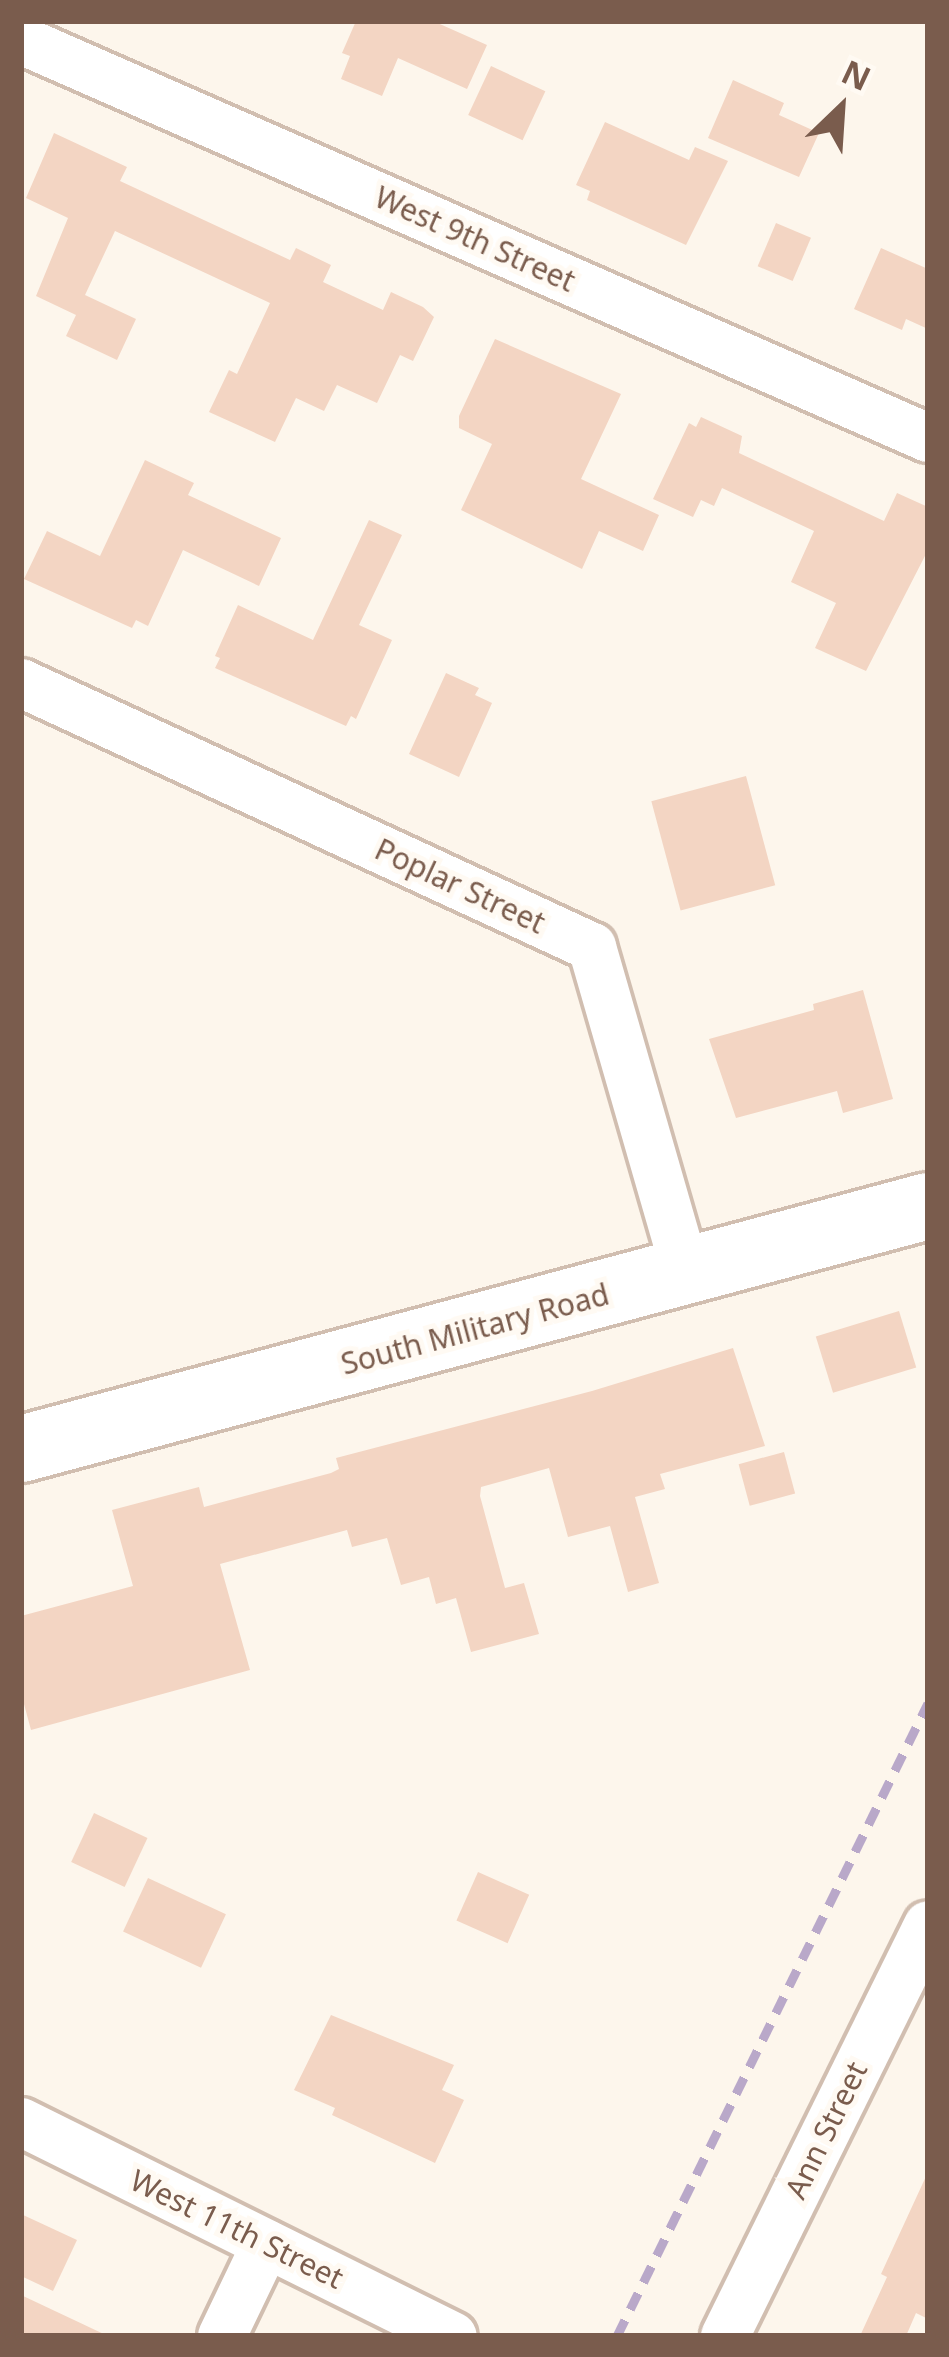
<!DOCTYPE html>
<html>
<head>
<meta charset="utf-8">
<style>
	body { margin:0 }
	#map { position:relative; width:949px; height:2357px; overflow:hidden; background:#fdf6ec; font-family:"Noto Sans",sans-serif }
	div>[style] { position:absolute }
	.building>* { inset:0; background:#f3d5c3; transform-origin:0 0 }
	.roads { filter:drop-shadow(3px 0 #d1beb0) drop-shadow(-3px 0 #d1beb0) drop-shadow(0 3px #d1beb0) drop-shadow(0 -3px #d1beb0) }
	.street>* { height:48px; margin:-24px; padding:0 24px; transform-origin:24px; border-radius:24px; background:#fff }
	.secondary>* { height:66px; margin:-33px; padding:0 33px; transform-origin:33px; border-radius:33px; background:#fff }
	.rail>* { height:9px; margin-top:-4.5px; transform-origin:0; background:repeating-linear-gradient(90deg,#b9a8c9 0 18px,transparent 0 30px) }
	span { translate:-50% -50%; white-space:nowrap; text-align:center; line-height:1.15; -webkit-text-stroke:10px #fffaf3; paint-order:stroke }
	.street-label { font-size:30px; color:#7a5c4d }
	.frame { position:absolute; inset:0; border:24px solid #7a5c4d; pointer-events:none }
	.north { position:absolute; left:781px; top:48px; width:120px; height:120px; -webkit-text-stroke:9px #fffaf3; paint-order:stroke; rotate:25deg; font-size:33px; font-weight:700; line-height:48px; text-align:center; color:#7a5c4d }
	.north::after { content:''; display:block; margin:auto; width:42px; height:54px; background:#7a5c4d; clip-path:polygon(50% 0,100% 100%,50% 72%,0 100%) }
</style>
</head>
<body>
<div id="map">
	<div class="building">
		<i style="clip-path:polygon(356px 21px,433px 21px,487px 45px,467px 89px,398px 58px,382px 96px,341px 79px,350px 56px,342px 53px)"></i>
		<i style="left:491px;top:66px;width:60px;height:54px;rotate:25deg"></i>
		<i style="clip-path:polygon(733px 80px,784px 103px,779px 115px,819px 133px,799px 177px,708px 138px)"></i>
		<i style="clip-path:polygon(605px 122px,689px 160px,695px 147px,728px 161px,686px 245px,587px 200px,590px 191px,576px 185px)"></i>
		<i style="clip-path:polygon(54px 133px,127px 167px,120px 181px,290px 260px,296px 248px,331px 265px,323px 282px,383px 310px,391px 292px,423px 307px,434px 317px,413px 361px,400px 355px,377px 403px,337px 385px,324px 411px,296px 398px,275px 442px,209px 412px,229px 370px,237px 374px,270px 303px,115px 231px,85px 295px,136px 319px,117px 360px,66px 336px,76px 315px,36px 296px,68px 218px,26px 198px)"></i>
		<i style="left:776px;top:223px;width:38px;height:47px;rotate:23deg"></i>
		<i style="clip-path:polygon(881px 248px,928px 269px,928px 329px,906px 319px,902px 330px,854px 309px)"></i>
		<i style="clip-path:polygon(495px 339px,621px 394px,581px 479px,659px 515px,643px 551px,599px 531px,582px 569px,461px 510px,492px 444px,459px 428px,459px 416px)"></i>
		<i style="clip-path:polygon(701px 417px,742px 436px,739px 453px,884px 521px,897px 493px,928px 507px,928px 550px,866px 671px,815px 648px,836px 603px,791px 582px,814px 531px,722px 488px,714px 506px,701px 500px,693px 517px,653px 499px,689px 423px,696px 427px)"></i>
		<i style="clip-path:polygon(145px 460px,194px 483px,188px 495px,281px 538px,259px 586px,183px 550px,148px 626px,136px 620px,132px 628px,24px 579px,47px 531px,100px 556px)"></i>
		<i style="clip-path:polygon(369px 520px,402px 535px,359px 625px,392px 640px,356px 719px,351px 716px,346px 726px,215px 668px,220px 658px,215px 656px,238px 605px,313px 640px)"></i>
		<i style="clip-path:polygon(446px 673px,479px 688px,475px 695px,492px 703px,459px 777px,409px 754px)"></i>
		<i style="left:746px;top:776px;width:113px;height:98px;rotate:75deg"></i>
		<i style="clip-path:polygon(863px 990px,893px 1099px,843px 1113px,837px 1091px,736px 1118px,709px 1039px,814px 1010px,813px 1004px)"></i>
		<i style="left:899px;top:1311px;width:59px;height:87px;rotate:73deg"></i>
		<i style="clip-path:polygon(733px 1348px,765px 1446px,660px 1474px,665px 1489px,635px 1497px,659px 1583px,628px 1592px,610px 1526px,568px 1537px,549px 1468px,481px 1487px,480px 1496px,505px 1588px,524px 1583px,539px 1634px,471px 1652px,456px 1598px,436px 1604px,429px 1577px,401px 1585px,387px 1538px,352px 1547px,347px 1530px,220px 1564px,250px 1670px,31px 1730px,21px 1693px,21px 1616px,133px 1586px,112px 1510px,199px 1487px,204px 1507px,331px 1473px,339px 1469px,336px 1458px,592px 1391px)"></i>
		<i style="left:784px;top:1452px;width:43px;height:47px;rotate:75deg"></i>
		<i style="left:94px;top:1813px;width:59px;height:54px;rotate:25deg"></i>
		<i style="left:478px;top:1872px;width:56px;height:53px;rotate:24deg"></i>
		<i style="left:148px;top:1878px;width:86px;height:59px;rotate:25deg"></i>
		<i style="clip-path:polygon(331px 2015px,454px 2065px,442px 2090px,464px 2100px,435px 2163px,332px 2115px,335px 2108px,294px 2090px)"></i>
		<i style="clip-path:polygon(928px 2172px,928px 2319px,916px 2313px,906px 2336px,860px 2336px,887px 2277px,881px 2274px)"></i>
		<i style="clip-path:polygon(21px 2214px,77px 2240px,53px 2291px,21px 2276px)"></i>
		<i style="clip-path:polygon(21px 2295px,108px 2336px,21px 2336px)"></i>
	</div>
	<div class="roads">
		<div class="street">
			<i style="left:21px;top:40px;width:990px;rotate:23.69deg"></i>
			<i style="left:21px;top:683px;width:629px;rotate:24.81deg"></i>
			<i style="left:592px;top:947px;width:338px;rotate:73.9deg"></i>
			<i style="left:21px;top:2122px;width:482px;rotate:26.4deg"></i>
			<i style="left:222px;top:2336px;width:102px;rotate:-64.4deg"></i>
			<i style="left:725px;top:2336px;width:458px;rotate:-63.7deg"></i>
		</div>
		<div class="secondary">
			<i style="left:21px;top:1449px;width:939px;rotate:-15deg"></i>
		</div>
	</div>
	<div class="rail">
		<i style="left:617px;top:2336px;width:705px;rotate:-63.83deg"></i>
	</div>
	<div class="street-label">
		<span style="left:475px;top:239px;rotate:24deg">West 9th Street</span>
		<span style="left:460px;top:886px;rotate:25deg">Poplar Street</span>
		<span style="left:475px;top:1329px;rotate:-15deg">South Military Road</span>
		<span style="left:826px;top:2130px;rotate:-64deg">Ann Street</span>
		<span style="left:237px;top:2229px;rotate:26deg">West 11th Street</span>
	</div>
	<div class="frame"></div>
	<div class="north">N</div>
</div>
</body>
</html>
